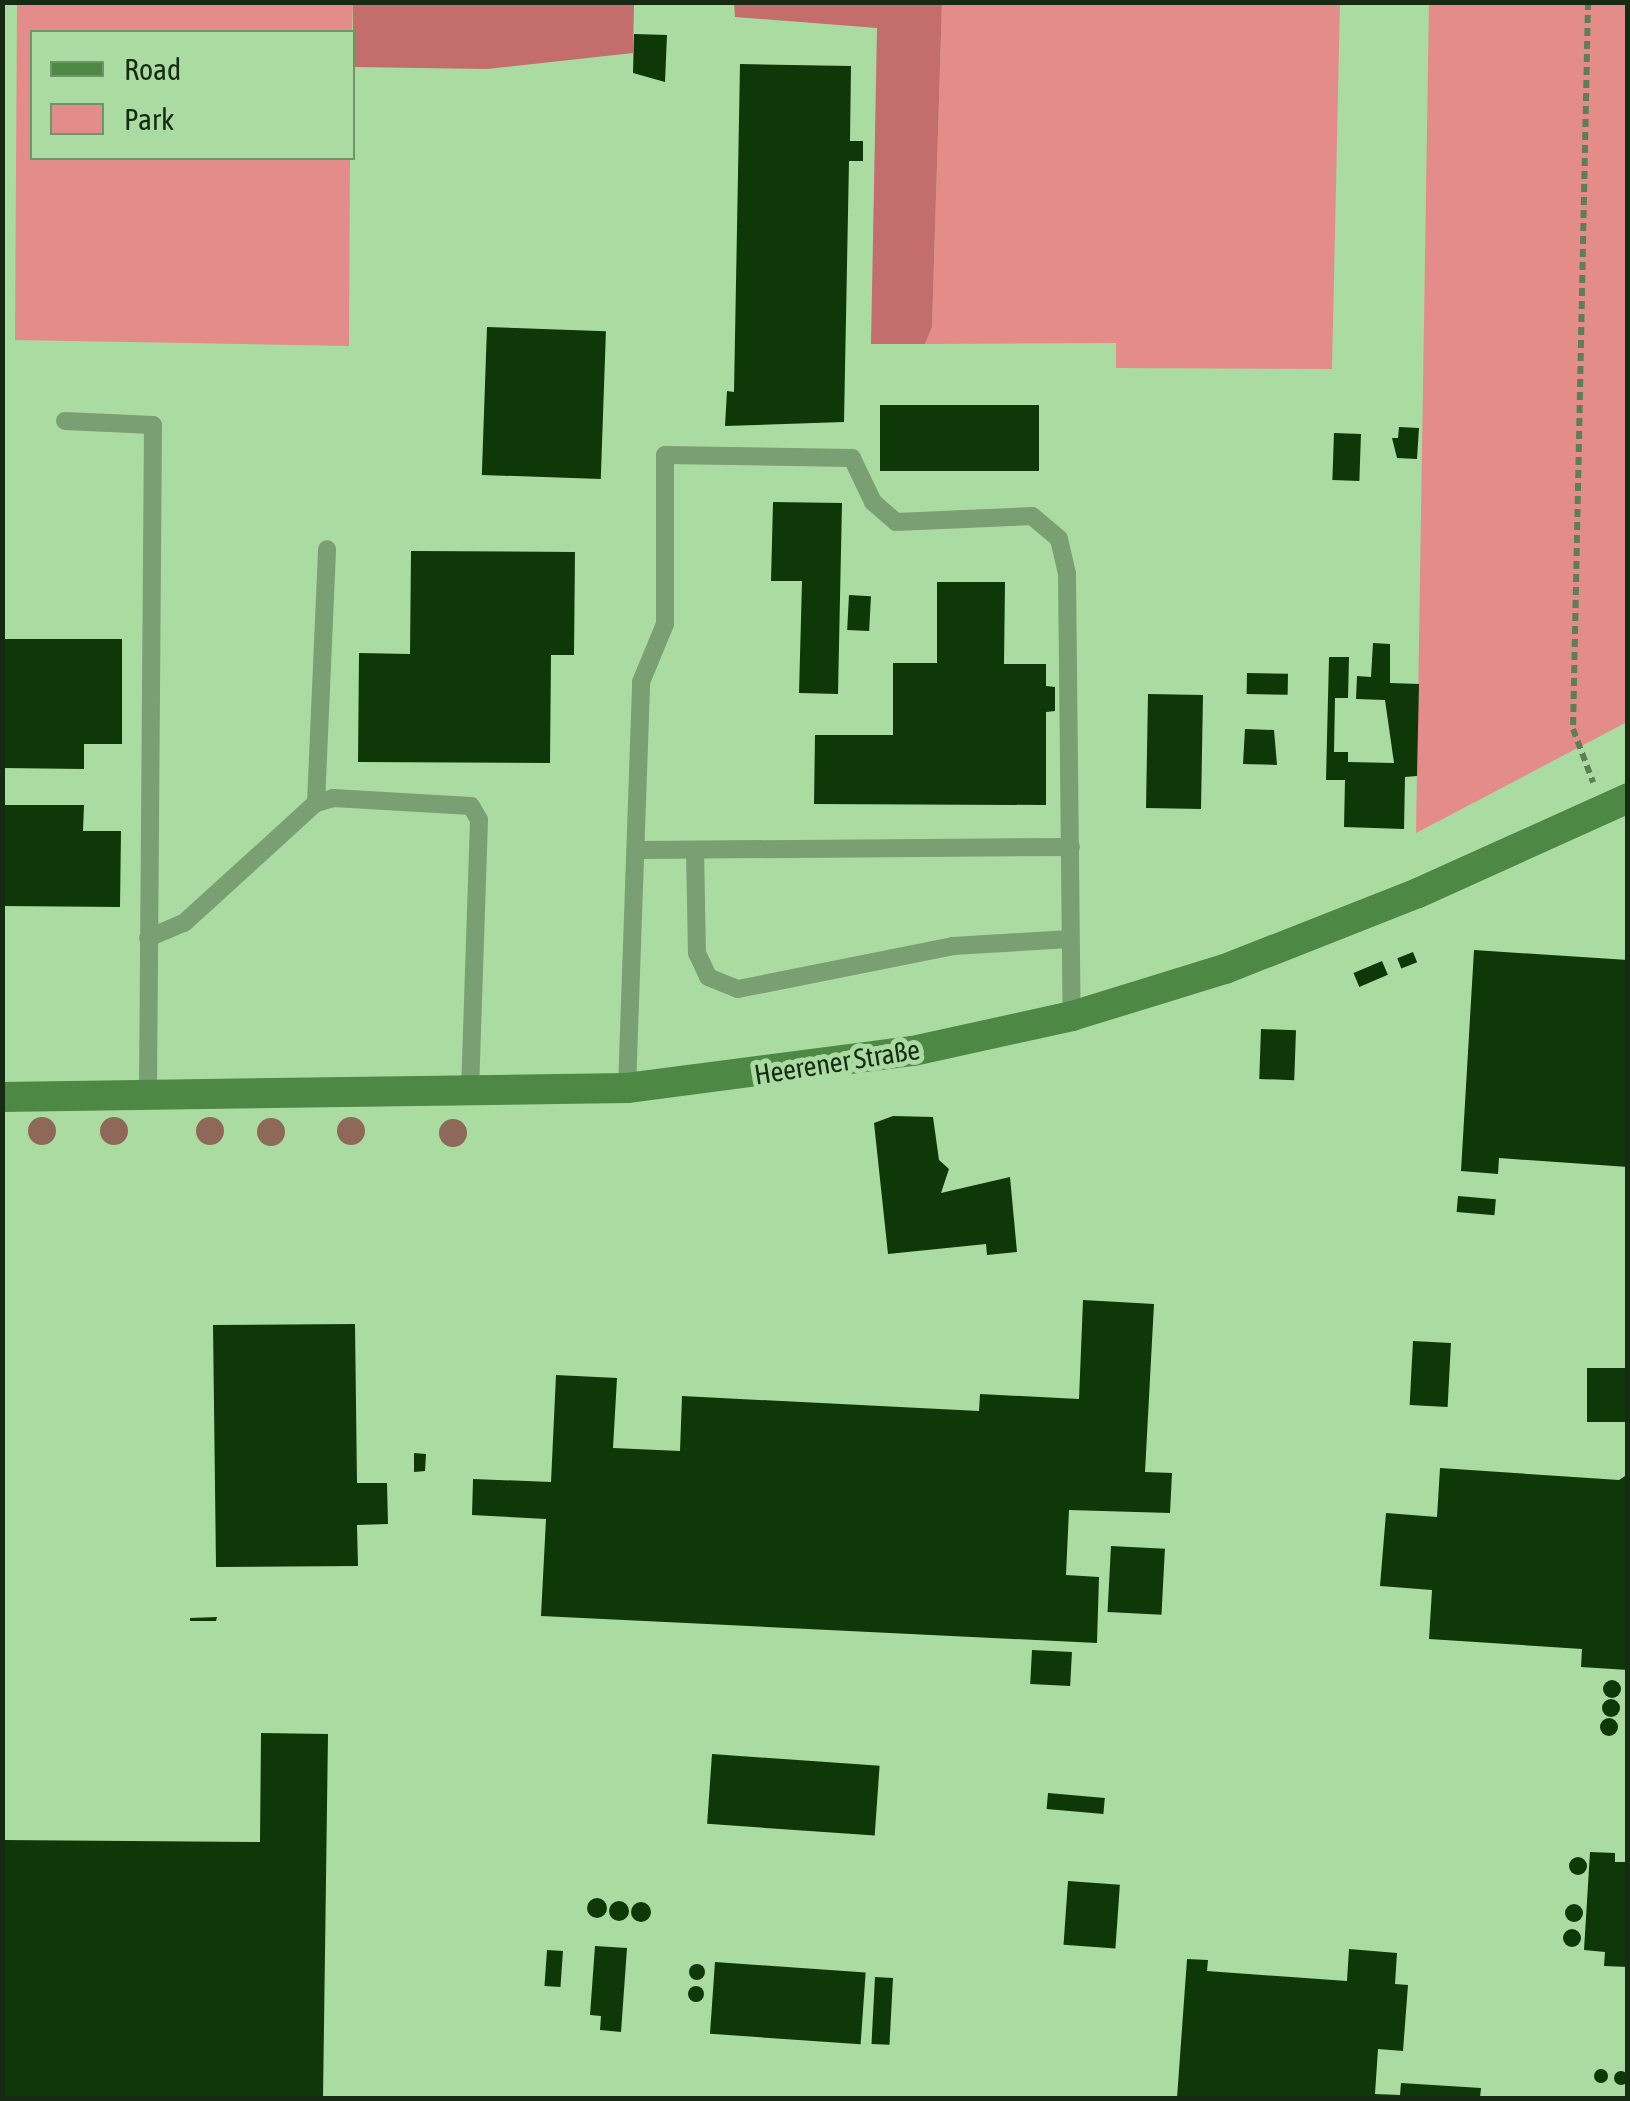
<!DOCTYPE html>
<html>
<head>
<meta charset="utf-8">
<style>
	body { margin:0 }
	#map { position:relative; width:1630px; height:2101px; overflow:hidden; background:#aadca2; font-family:"Asap Condensed",sans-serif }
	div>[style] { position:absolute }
	.green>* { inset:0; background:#e48c8a }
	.forest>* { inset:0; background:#c46d6d }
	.building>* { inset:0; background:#0e3807; transform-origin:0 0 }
	.round { border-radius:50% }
	.path>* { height:6px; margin-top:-3px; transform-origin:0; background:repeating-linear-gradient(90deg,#5c7f57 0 8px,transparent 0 13px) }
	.lane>* { height:18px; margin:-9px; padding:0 9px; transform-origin:9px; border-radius:9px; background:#799f73 }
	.secondary>* { height:30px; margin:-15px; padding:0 15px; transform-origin:15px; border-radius:15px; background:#4e8845 }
	.trees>* { width:28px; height:28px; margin:-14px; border-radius:50%; background:#8e6858 }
	span { translate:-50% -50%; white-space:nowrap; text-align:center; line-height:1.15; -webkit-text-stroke:10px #aadca2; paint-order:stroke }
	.street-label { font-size:28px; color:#172b14 }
	.frame { position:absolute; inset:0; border:5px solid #172b14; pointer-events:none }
	.legend { position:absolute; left:30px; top:30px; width:325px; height:130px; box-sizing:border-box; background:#aadca2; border:2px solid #6f9569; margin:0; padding:12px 18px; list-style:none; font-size:30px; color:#172b14 }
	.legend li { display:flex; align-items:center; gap:20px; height:50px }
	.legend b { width:50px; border:2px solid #6f9569 }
</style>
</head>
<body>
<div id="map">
	<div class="green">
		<i style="clip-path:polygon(17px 3px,353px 3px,352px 32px,32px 32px,32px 158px,350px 158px,349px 346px,15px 340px)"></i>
		<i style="clip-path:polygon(942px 3px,1340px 3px,1332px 369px,1116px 368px,1116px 343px,925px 344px,932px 327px)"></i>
		<i style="clip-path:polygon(1429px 3px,1627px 3px,1627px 722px,1416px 833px)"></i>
	</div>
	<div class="forest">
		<i style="clip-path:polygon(353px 3px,634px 3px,633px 53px,487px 69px,353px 67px)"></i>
		<i style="clip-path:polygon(734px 3px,942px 3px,932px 327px,925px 344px,871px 344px,877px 28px,735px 17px)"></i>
	</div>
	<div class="building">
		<i style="clip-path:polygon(634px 34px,667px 35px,665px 82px,633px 73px)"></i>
		<i style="clip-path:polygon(740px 64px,851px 66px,850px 141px,863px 141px,863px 161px,849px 161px,844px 422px,725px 426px,727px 391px,734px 392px)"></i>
		<i style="left:487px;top:327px;width:119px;height:148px;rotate:2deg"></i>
		<i style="left:880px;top:405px;width:159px;height:66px"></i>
		<i style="clip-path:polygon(1399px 427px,1419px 428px,1417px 459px,1397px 458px,1392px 438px,1398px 438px)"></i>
		<i style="left:1334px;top:433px;width:27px;height:47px;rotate:2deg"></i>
		<i style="clip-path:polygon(773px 502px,842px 503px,838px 694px,799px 693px,802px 581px,771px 581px)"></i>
		<i style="clip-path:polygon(411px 551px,575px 552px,574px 655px,551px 655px,550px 763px,358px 762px,359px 653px,410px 654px)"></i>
		<i style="clip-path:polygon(937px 582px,1005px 582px,1004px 664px,1046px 664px,1046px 686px,1055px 687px,1055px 711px,1046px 712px,1046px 805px,814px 804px,815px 735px,893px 735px,893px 663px,937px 663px)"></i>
		<i style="left:849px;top:595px;width:22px;height:35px;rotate:3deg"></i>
		<i style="clip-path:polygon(2px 639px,122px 639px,122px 744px,84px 744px,84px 769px,2px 768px)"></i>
		<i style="clip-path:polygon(1373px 643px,1390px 644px,1390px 683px,1419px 684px,1417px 776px,1405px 777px,1404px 829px,1344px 827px,1345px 780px,1326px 780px,1329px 657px,1349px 657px,1348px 698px,1335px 698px,1334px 752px,1348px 752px,1348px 762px,1394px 763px,1385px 700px,1356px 699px,1357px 676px,1371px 677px)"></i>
		<i style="left:1247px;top:673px;width:41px;height:21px;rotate:1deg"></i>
		<i style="left:1148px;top:694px;width:55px;height:114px;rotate:1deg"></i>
		<i style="clip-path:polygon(1245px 729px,1274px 730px,1277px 765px,1243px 764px)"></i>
		<i style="clip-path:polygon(2px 805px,84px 805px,83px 831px,121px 831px,120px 907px,2px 906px)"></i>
		<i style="clip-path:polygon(1474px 950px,1628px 960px,1628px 1167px,1499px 1158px,1498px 1174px,1461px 1171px)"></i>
		<i style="left:1413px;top:952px;width:11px;height:17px;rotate:68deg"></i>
		<i style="left:1382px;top:961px;width:15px;height:31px;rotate:67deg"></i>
		<i style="left:1261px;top:1029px;width:35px;height:50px;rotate:2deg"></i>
		<i style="clip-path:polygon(893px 1116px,933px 1117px,939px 1160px,949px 1169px,941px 1193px,1010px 1177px,1017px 1252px,987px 1255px,986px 1244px,888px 1254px,874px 1123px)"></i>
		<i style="left:1458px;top:1196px;width:38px;height:16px;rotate:5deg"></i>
		<i style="clip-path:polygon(1083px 1300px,1154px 1304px,1145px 1472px,1172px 1473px,1170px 1513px,1069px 1510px,1066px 1575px,1099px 1577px,1097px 1643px,541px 1616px,546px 1519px,472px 1515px,473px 1479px,551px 1482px,556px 1375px,617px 1378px,613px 1448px,680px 1451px,682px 1396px,979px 1411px,980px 1394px,1079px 1399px)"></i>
		<i style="clip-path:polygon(355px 1324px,357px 1483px,387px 1483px,388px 1524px,357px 1525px,358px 1566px,216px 1567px,213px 1325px)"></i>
		<i style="left:1413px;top:1341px;width:38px;height:64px;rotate:3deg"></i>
		<i style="left:1587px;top:1368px;width:41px;height:54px"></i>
		<i style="clip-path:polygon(414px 1453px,426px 1454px,425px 1471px,414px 1472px)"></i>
		<i style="clip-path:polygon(1440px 1468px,1619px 1480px,1628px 1474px,1628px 1670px,1581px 1667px,1582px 1649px,1429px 1639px,1432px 1590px,1380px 1586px,1386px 1513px,1437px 1517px)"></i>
		<i style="left:1111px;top:1546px;width:54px;height:66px;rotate:3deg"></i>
		<i style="clip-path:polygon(217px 1617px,216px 1621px,190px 1621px,190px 1618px)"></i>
		<i style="left:1032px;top:1650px;width:40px;height:34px;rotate:3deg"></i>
		<i class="round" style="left:1603px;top:1680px;width:18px;height:18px"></i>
		<i class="round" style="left:1602px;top:1699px;width:18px;height:18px"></i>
		<i class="round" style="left:1600px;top:1718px;width:18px;height:18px"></i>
		<i style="clip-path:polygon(261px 1733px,328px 1734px,323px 2098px,2px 2098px,2px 1840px,260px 1842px)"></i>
		<i style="left:712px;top:1754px;width:168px;height:70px;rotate:4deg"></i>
		<i style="left:1048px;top:1793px;width:57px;height:16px;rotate:5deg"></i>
		<i style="clip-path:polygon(1590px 1852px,1615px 1853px,1615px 1862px,1628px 1862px,1628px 1967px,1604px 1966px,1605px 1952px,1584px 1950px)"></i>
		<i class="round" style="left:1569px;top:1857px;width:18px;height:18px"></i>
		<i style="left:1068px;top:1881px;width:52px;height:64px;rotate:4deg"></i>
		<i class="round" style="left:587px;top:1898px;width:20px;height:20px"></i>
		<i class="round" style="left:609px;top:1901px;width:20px;height:20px"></i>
		<i class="round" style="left:631px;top:1902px;width:20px;height:20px"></i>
		<i class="round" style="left:1565px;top:1904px;width:18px;height:18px"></i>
		<i class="round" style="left:1563px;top:1929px;width:18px;height:18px"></i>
		<i style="clip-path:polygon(595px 1946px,627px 1948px,621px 2032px,600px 2030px,601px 2016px,590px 2015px)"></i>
		<i style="clip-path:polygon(1349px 1949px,1397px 1953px,1395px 1984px,1408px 1985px,1403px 2051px,1378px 2049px,1375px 2094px,1400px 2095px,1401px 2083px,1481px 2088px,1480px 2098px,1177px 2098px,1187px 1959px,1208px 1960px,1207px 1971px,1347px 1981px)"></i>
		<i style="left:547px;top:1950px;width:16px;height:36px;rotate:4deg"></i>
		<i style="left:715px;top:1962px;width:151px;height:72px;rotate:4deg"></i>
		<i class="round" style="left:689px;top:1964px;width:16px;height:16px"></i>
		<i style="left:875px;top:1977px;width:18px;height:67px;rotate:3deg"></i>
		<i class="round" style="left:688px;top:1986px;width:16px;height:16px"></i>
		<i class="round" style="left:1594px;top:2069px;width:14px;height:14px"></i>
		<i class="round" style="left:1614px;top:2071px;width:14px;height:14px"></i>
	</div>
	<div class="path">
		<i style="left:1588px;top:2px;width:727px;rotate:91.18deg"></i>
		<i style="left:1573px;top:729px;width:57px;rotate:69.3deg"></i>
	</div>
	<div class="lane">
		<i style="left:65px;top:421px;width:88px;rotate:2.6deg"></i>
		<i style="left:153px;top:425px;width:671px;rotate:90.43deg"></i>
		<i style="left:316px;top:803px;width:254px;rotate:-87.5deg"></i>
		<i style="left:637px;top:850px;width:434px;rotate:-0.4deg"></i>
		<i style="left:695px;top:850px;width:103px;rotate:88.9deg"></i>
		<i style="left:697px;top:953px;width:26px;rotate:65deg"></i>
		<i style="left:708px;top:977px;width:32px;rotate:22deg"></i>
		<i style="left:738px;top:989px;width:219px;rotate:-11.3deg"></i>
		<i style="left:953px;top:946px;width:117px;rotate:-3.4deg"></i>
		<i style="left:148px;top:938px;width:39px;rotate:-23deg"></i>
		<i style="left:184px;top:923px;width:178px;rotate:-42.3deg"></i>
		<i style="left:316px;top:803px;width:18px;rotate:-16deg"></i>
		<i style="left:333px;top:798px;width:138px;rotate:3.3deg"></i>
		<i style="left:471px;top:806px;width:16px;rotate:60deg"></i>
		<i style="left:479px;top:820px;width:275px;rotate:91.9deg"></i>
		<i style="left:627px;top:1088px;width:406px;rotate:-88deg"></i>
		<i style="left:641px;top:682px;width:63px;rotate:-67.5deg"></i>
		<i style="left:665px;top:624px;width:169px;rotate:-90deg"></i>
		<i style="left:665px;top:455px;width:187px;rotate:0.9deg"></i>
		<i style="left:852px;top:458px;width:49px;rotate:64.5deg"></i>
		<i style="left:873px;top:502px;width:30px;rotate:41deg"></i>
		<i style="left:896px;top:522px;width:136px;rotate:-2.5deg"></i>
		<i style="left:1032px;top:516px;width:35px;rotate:40deg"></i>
		<i style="left:1059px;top:539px;width:36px;rotate:77deg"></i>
		<i style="left:1067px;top:574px;width:442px;rotate:89.4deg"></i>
	</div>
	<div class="secondary">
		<i style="left:2px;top:1097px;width:625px;rotate:-0.83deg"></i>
		<i style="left:627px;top:1088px;width:288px;rotate:-7.4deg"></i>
		<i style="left:913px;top:1051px;width:163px;rotate:-12.4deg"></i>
		<i style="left:1072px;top:1016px;width:160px;rotate:-17.1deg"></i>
		<i style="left:1225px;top:969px;width:207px;rotate:-21.5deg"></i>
		<i style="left:1418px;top:893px;width:230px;rotate:-24.3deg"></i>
	</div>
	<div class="trees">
		<i style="left:42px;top:1131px"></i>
		<i style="left:114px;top:1131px"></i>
		<i style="left:210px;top:1131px"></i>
		<i style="left:351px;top:1131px"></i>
		<i style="left:271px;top:1132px"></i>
		<i style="left:453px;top:1133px"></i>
	</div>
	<div class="street-label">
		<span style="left:837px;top:1062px;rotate:-9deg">Heerener Straße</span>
	</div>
	<div class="frame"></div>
	<ul class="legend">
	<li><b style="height:12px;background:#4e8845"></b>Road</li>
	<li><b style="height:28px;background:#e48c8a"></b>Park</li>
	</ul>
</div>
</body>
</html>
